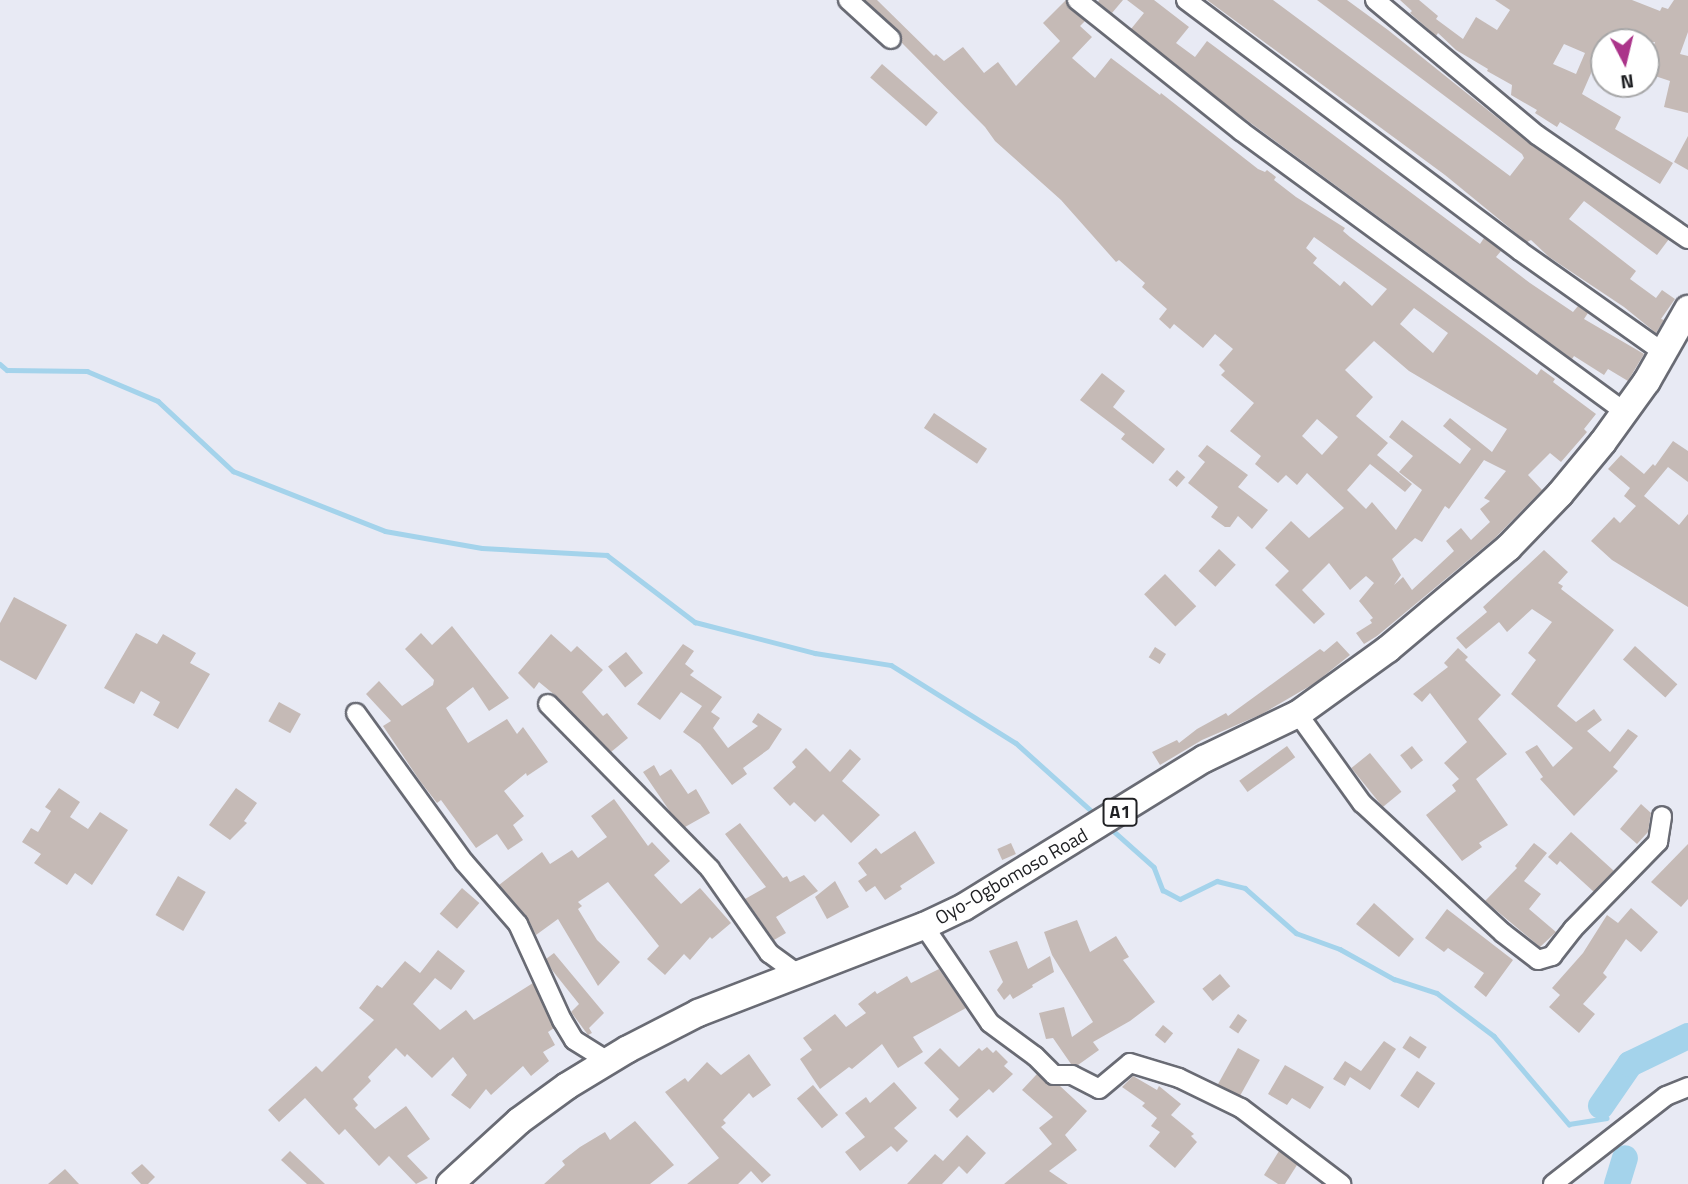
<!DOCTYPE html>
<html>
<head>
<meta charset="utf-8">
<style>
	body { margin:0 }
	#map { position:relative; width:1688px; height:1184px; overflow:hidden; background:#e8eaf4; font-family:"Titillium Web",sans-serif }
	div>[style] { position:absolute }
	.stream>* { height:4.5px; margin:-2.25px; padding:0 2.25px; transform-origin:2.25px; border-radius:2.25px; background:#a4d3eb }
	.river>* { height:26px; margin:-13px; padding:0 13px; transform-origin:13px; border-radius:13px; background:#a4d3eb }
	.building>* { inset:0; background:#c5bab6; transform-origin:0 0 }
	.roads { filter:drop-shadow(2px 0 #696b74) drop-shadow(-2px 0 #696b74) drop-shadow(0 2px #696b74) drop-shadow(0 -2px #696b74) }
	.minor>* { height:18px; margin:-9px; padding:0 9px; transform-origin:9px; border-radius:9px; background:#fff }
	.highway>* { height:26px; margin:-13px; padding:0 13px; transform-origin:13px; border-radius:13px; background:#fff }
	span { translate:-50% -50%; white-space:nowrap; text-align:center; line-height:1.15; -webkit-text-stroke:6px #fff; paint-order:stroke }
	.shield-label span { padding:2px 5px; background:#fff; border:2px solid; border-radius:5px; -webkit-text-stroke-width:0 }
	.shield-label { font-size:18px; color:#202124; font-weight:700 }
	.street-label { font-size:19px; color:#202124 }
	.north { position:absolute; left:1590px; top:28px; width:70px; height:70px; box-sizing:border-box; background:#fff; border:2px solid #a6a6a7; border-radius:50%; rotate:173deg; font-size:19px; font-weight:700; line-height:28px; text-align:center; color:#202124 }
	.north::after { content:''; display:block; margin:auto; width:24px; height:32px; background:#ab348a; clip-path:polygon(50% 0,100% 100%,50% 72%,0 100%) }
</style>
</head>
<body>
<div id="map">
	<div class="stream">
		<i style="left:0;top:364px;width:9px;rotate:41deg"></i>
		<i style="left:7px;top:370px;width:80px;rotate:0.7deg"></i>
		<i style="left:87px;top:371px;width:77px;rotate:22.9deg"></i>
		<i style="left:158px;top:401px;width:103px;rotate:43deg"></i>
		<i style="left:233px;top:471px;width:163px;rotate:21.5deg"></i>
		<i style="left:385px;top:531px;width:98px;rotate:9.9deg"></i>
		<i style="left:482px;top:548px;width:125px;rotate:3.2deg"></i>
		<i style="left:607px;top:555px;width:111px;rotate:37.3deg"></i>
		<i style="left:695px;top:622px;width:124px;rotate:14.5deg"></i>
		<i style="left:815px;top:653px;width:77px;rotate:9deg"></i>
		<i style="left:891px;top:665px;width:147px;rotate:32deg"></i>
		<i style="left:1016px;top:743px;width:109px;rotate:42deg"></i>
		<i style="left:1109px;top:827px;width:60px;rotate:41.6deg"></i>
		<i style="left:1154px;top:867px;width:25px;rotate:69deg"></i>
		<i style="left:1163px;top:890px;width:19px;rotate:28deg"></i>
		<i style="left:1180px;top:899px;width:41px;rotate:-25.9deg"></i>
		<i style="left:1217px;top:881px;width:29px;rotate:14deg"></i>
		<i style="left:1245px;top:888px;width:68px;rotate:41.4deg"></i>
		<i style="left:1296px;top:933px;width:47px;rotate:20deg"></i>
		<i style="left:1340px;top:949px;width:62px;rotate:29.1deg"></i>
		<i style="left:1394px;top:979px;width:45px;rotate:18deg"></i>
		<i style="left:1437px;top:993px;width:71px;rotate:37deg"></i>
		<i style="left:1494px;top:1036px;width:116px;rotate:49.6deg"></i>
		<i style="left:1569px;top:1124px;width:38px;rotate:-9deg"></i>
	</div>
	<div class="river">
		<i style="left:1601px;top:1106px;width:51px;rotate:-55.4deg"></i>
		<i style="left:1630px;top:1064px;width:64px;rotate:-25.8deg"></i>
		<i style="left:1617px;top:1184px;width:27px;rotate:-73deg"></i>
	</div>
	<div class="building">
		<i style="clip-path:polygon(evenodd,865px 0,877px 0,934px 56px,936px 54px,944px 61px,963px 47px,984px 73px,998px 62px,1016px 86px,1060px 41px,1043px 23px,1066px 0,1069px 8px,1085px 21px,1080px 26px,1092px 37px,1072px 58px,1095px 78px,1111px 58px,1160px 95px,1161px 93px,1258px 169px,1265px 172px,1267px 170px,1276px 177px,1274px 180px,1296px 197px,1345px 228px,1343px 231px,1350px 237px,1498px 346px,1537px 375px,1541px 369px,1555px 379px,1553px 382px,1596px 414px,1584px 429px,1587px 432px,1561px 462px,1550px 453px,1528px 475px,1542px 490px,1495px 538px,1377px 636px,1364px 644px,1356px 633px,1372px 623px,1370px 620px,1373px 618px,1359px 601px,1374px 583px,1366px 576px,1350px 590px,1329px 563px,1302px 590px,1325px 614px,1314px 624px,1275px 585px,1289px 571px,1265px 548px,1291px 521px,1309px 538px,1344px 508px,1307px 473px,1297px 485px,1286px 475px,1278px 483px,1255px 464px,1261px 456px,1230px 431px,1254px 403px,1221px 375px,1225px 371px,1219px 365px,1233px 349px,1215px 334px,1203px 348px,1174px 324px,1170px 329px,1159px 319px,1167px 309px,1142px 287px,1145px 283px,1119px 260px,1116px 262px,1061px 200px,995px 141px,985px 127px,902px 43px,899px 31px,865px 0,1314px 237px,1387px 289px,1372px 306px,1344px 281px,1340px 286px,1313px 263px,1317px 258px,1306px 248px,1314px 237px,865px 0,1414px 308px,1448px 333px,1433px 353px,1400px 324px,1414px 308px,865px 0,1374px 341px,1409px 371px,1507px 429px,1492px 452px,1450px 418px,1443px 426px,1471px 449px,1460px 464px,1402px 420px,1389px 437px,1413px 456px,1399px 472px,1422px 490px,1396px 530px,1372px 502px,1366px 509px,1347px 490px,1370px 464px,1405px 492px,1412px 484px,1377px 455px,1388px 443px,1356px 416px,1373px 397px,1345px 370px,1374px 341px,865px 0,1317px 419px,1338px 437px,1322px 455px,1302px 436px,1317px 419px,865px 0,1484px 460px,1506px 471px,1484px 498px,1490px 501px,1480px 509px,1490px 522px,1471px 540px,1461px 528px,1446px 541px,1454px 551px,1412px 590px,1403px 577px,1394px 585px,1401px 575px,1392px 559px,1415px 538px,1422px 542px,1445px 506px,1449px 509px,1484px 460px)"></i>
		<i style="clip-path:polygon(1099px 0,1123px 0,1112px 13px,1098px 2px)"></i>
		<i style="clip-path:polygon(1127px 0,1154px 0,1189px 27px,1176px 43px,1195px 57px,1207px 41px,1480px 244px,1484px 238px,1501px 251px,1496px 257px,1530px 283px,1573px 312px,1578px 306px,1588px 313px,1584px 319px,1644px 354px,1628px 381px,1608px 369px,1604px 375px,1574px 356px,1572px 359px,1233px 110px,1131px 29px,1144px 13px)"></i>
		<i style="clip-path:polygon(1207px 0,1273px 0,1510px 176px,1524px 158px,1522px 154px,1317px 0,1347px 0,1388px 30px,1530px 144px,1669px 239px,1657px 255px,1584px 201px,1569px 219px,1636px 271px,1630px 279px,1656px 298px,1662px 290px,1675px 299px,1661px 319px,1664px 320px,1656px 333px,1624px 307px,1549px 257px,1531px 240px,1527px 242px,1445px 175px)"></i>
		<i style="clip-path:polygon(evenodd,1400px 0,1419px 0,1438px 16px,1436px 19px,1463px 39px,1476px 17px,1497px 30px,1510px 10px,1495px 0,1632px 0,1660px 11px,1662px 7px,1668px 9px,1674px 0,1688px 0,1688px 32px,1680px 54px,1688px 56px,1688px 113px,1664px 107px,1670px 81px,1646px 73px,1655px 42px,1604px 42px,1604px 57px,1599px 55px,1582px 94px,1621px 117px,1615px 129px,1673px 163px,1660px 184px,1560px 122px,1557px 127px,1535px 113px,1537px 110px,1511px 95px,1512px 85px,1487px 71px,1488px 69px,1456px 50px,1438px 33px,1436px 36px,1410px 13px,1412px 11px,1400px 0,1564px 44px,1585px 53px,1576px 74px,1553px 64px,1564px 44px)"></i>
		<i style="left:882px;top:64px;width:74px;height:18px;rotate:41deg"></i>
		<i style="clip-path:polygon(1688px 136px,1688px 170px,1674px 162px)"></i>
		<i style="clip-path:polygon(1102px 373px,1125px 391px,1113px 407px,1165px 449px,1153px 464px,1121px 439px,1125px 434px,1080px 400px)"></i>
		<i style="left:934px;top:413px;width:64px;height:18px;rotate:34deg"></i>
		<i style="clip-path:polygon(1673px 441px,1688px 451px,1688px 482px,1668px 467px,1644px 496px,1679px 525px,1688px 514px,1688px 607px,1612px 560px,1591px 541px,1614px 517px,1620px 523px,1636px 506px,1624px 496px,1630px 488px,1608px 469px,1621px 455px,1644px 474px,1653px 464px,1655px 466px)"></i>
		<i style="clip-path:polygon(1207px 445px,1248px 475px,1238px 487px,1268px 510px,1252px 529px,1238px 516px,1230px 527px,1225px 527px,1211px 517px,1218px 507px,1188px 483px,1205px 462px,1198px 456px)"></i>
		<i style="left:1177px;top:470px;width:11px;height:13px;rotate:41deg"></i>
		<i style="left:1219px;top:549px;width:23px;height:30px;rotate:43deg"></i>
		<i style="clip-path:polygon(1544px 550px,1568px 572px,1558px 583px,1563px 586px,1561px 589px,1614px 630px,1557px 706px,1576px 722px,1594px 709px,1602px 720px,1587px 731px,1610px 752px,1628px 729px,1638px 736px,1613px 767px,1618px 771px,1574px 816px,1540px 779px,1543px 777px,1525px 752px,1537px 745px,1553px 767px,1573px 748px,1511px 694px,1536px 660px,1528px 653px,1552px 622px,1532px 609px,1507px 632px,1499px 622px,1466px 649px,1456px 638px,1487px 612px,1483px 607px)"></i>
		<i style="left:1165px;top:574px;width:45px;height:29px;rotate:46deg"></i>
		<i style="clip-path:polygon(14px 597px,67px 625px,36px 680px,0 660px,0 623px)"></i>
		<i style="clip-path:polygon(452px 626px,509px 698px,489px 711px,473px 687px,446px 708px,468px 743px,507px 719px,517px 734px,523px 727px,548px 762px,527px 776px,526px 773px,504px 791px,524px 816px,513px 825px,523px 840px,508px 850px,497px 834px,476px 848px,441px 800px,437px 803px,420px 781px,383px 726px,391px 721px,366px 694px,379px 681px,402px 706px,433px 685px,434px 680px,405px 649px,421px 633px,432px 645px)"></i>
		<i style="clip-path:polygon(136px 633px,157px 644px,163px 634px,196px 653px,190px 663px,210px 674px,178px 729px,153px 715px,160px 702px,141px 691px,134px 704px,104px 688px)"></i>
		<i style="clip-path:polygon(551px 634px,571px 652px,577px 646px,603px 670px,582px 692px,603px 716px,607px 713px,628px 738px,611px 752px,556px 696px,539px 682px,534px 689px,518px 673px)"></i>
		<i style="clip-path:polygon(1337px 641px,1350px 655px,1315px 683px,1262px 714px,1202px 740px,1160px 765px,1152px 752px,1177px 740px,1179px 743px,1197px 729px,1226px 713px,1228px 716px,1320px 649px,1324px 652px)"></i>
		<i style="clip-path:polygon(683px 644px,694px 651px,685px 664px,694px 671px,690px 675px,722px 697px,711px 712px,720px 718px,713px 728px,728px 748px,758px 726px,752px 722px,758px 713px,782px 729px,769px 749px,743px 768px,747px 774px,732px 785px,700px 744px,683px 732px,702px 706px,681px 692px,660px 720px,637px 704px)"></i>
		<i style="left:1635px;top:646px;width:57px;height:18px;rotate:42deg"></i>
		<i style="left:1155px;top:647px;width:13px;height:12px;rotate:32deg"></i>
		<i style="clip-path:polygon(1458px 648px,1468px 657px,1465px 660px,1501px 695px,1478px 719px,1507px 754px,1476px 779px,1508px 825px,1479px 843px,1482px 847px,1462px 861px,1426px 815px,1456px 791px,1452px 785px,1459px 779px,1444px 763px,1467px 742px,1430px 693px,1422px 702px,1413px 694px,1448px 667px,1444px 663px)"></i>
		<i style="left:626px;top:652px;width:27px;height:23px;rotate:51deg"></i>
		<i style="left:279px;top:702px;width:25px;height:22px;rotate:29deg"></i>
		<i style="left:1287px;top:746px;width:14px;height:59px;rotate:54deg"></i>
		<i style="left:1412px;top:746px;width:18px;height:15px;rotate:52deg"></i>
		<i style="clip-path:polygon(806px 748px,830px 772px,850px 749px,861px 759px,842px 781px,880px 815px,851px 843px,823px 814px,815px 822px,794px 802px,790px 806px,773px 788px,796px 767px,792px 762px)"></i>
		<i style="left:1370px;top:753px;width:50px;height:24px;rotate:51deg"></i>
		<i style="clip-path:polygon(654px 765px,660px 776px,671px 769px,688px 794px,696px 789px,710px 813px,685px 827px,671px 813px,643px 772px)"></i>
		<i style="clip-path:polygon(59px 788px,80px 802px,70px 817px,88px 829px,100px 812px,128px 830px,92px 885px,75px 873px,67px 885px,34px 863px,41px 854px,22px 842px,31px 828px,38px 832px,51px 811px,45px 807px)"></i>
		<i style="clip-path:polygon(236px 788px,257px 803px,244px 821px,247px 823px,230px 840px,209px 825px)"></i>
		<i style="clip-path:polygon(614px 799px,648px 846px,652px 842px,670px 861px,654px 875px,681px 904px,700px 888px,731px 923px,712px 939px,710px 937px,690px 960px,684px 954px,665px 975px,647px 959px,659px 946px,608px 882px,578px 902px,582px 906px,578px 909px,597px 940px,620px 962px,598px 986px,558px 919px,536px 935px,527px 917px,499px 885px,542px 852px,550px 864px,572px 850px,578px 858px,607px 837px,591px 816px)"></i>
		<i style="clip-path:polygon(1641px 804px,1651px 813px,1648px 832px,1637px 844px,1620px 829px)"></i>
		<i style="clip-path:polygon(740px 823px,783px 878px,787px 876px,790px 882px,804px 875px,818px 891px,776px 917px,786px 933px,774px 940px,745px 899px,766px 887px,725px 834px)"></i>
		<i style="clip-path:polygon(915px 831px,935px 863px,900px 886px,902px 889px,885px 900px,875px 886px,866px 892px,858px 881px,867px 875px,858px 863px,876px 848px,881px 854px)"></i>
		<i style="clip-path:polygon(1571px 832px,1614px 871px,1594px 892px,1560px 861px,1557px 865px,1548px 857px)"></i>
		<i style="left:1011px;top:843px;width:12px;height:15px;rotate:66deg"></i>
		<i style="clip-path:polygon(1534px 843px,1547px 853px,1524px 881px,1541px 894px,1529px 909px,1556px 932px,1540px 947px,1485px 901px,1517px 868px,1515px 866px)"></i>
		<i style="clip-path:polygon(1688px 844px,1688px 899px,1681px 907px,1651px 882px)"></i>
		<i style="left:178px;top:876px;width:32px;height:45px;rotate:30deg"></i>
		<i style="clip-path:polygon(835px 881px,849px 907px,827px 919px,815px 897px)"></i>
		<i style="left:462px;top:888px;width:23px;height:34px;rotate:41deg"></i>
		<i style="clip-path:polygon(1374px 903px,1414px 939px,1399px 957px,1356px 924px)"></i>
		<i style="clip-path:polygon(1631px 908px,1658px 932px,1641px 952px,1626px 939px,1603px 973px,1607px 977px,1583px 1004px,1595px 1014px,1579px 1033px,1549px 1007px,1560px 995px,1552px 988px,1583px 953px,1607px 915px,1618px 923px)"></i>
		<i style="clip-path:polygon(1447px 909px,1513px 960px,1486px 997px,1474px 987px,1484px 973px,1448px 948px,1444px 952px,1425px 938px)"></i>
		<i style="clip-path:polygon(1077px 920px,1090px 952px,1116px 936px,1129px 957px,1123px 960px,1155px 1002px,1130px 1021px,1093px 1042px,1099px 1050px,1078px 1065px,1071px 1064px,1053px 1038px,1046px 1039px,1039px 1013px,1064px 1007px,1072px 1037px,1093px 1022px,1052px 955px,1044px 932px)"></i>
		<i style="clip-path:polygon(1017px 941px,1028px 969px,1050px 956px,1054px 972px,1032px 985px,1033px 987px,1013px 999px,1010px 994px,1004px 1000px,997px 990px,1003px 982px,989px 951px)"></i>
		<i style="clip-path:polygon(438px 950px,465px 971px,451px 990px,435px 978px,413px 1004px,440px 1030px,466px 1010px,474px 1020px,533px 983px,554px 1028px,548px 1032px,555px 1045px,543px 1052px,549px 1061px,531px 1076px,523px 1066px,491px 1095px,486px 1089px,470px 1109px,451px 1095px,467px 1075px,453px 1057px,432px 1078px,407px 1054px,405px 1057px,396px 1048px,368px 1077px,371px 1081px,353px 1099px,358px 1105px,355px 1108px,375px 1129px,406px 1106px,430px 1139px,407px 1156px,428px 1178px,416px 1184px,389px 1156px,379px 1166px,345px 1129px,339px 1135px,305px 1098px,279px 1122px,268px 1110px,316px 1066px,322px 1072px,374px 1020px,359px 1008px,377px 985px,382px 988px,405px 961px,420px 973px)"></i>
		<i style="clip-path:polygon(554px 953px,604px 1013px,589px 1028px,592px 1033px,588px 1035px,571px 1012px,579px 1004px,552px 970px,546px 959px)"></i>
		<i style="clip-path:polygon(939px 969px,966px 1008px,913px 1037px,923px 1052px,898px 1068px,882px 1044px,852px 1069px,849px 1067px,820px 1089px,800px 1059px,812px 1050px,803px 1038px,835px 1014px,846px 1027px,866px 1013px,858px 1004px,875px 991px,877px 994px,907px 976px,911px 983px)"></i>
		<i style="left:1220px;top:974px;width:16px;height:23px;rotate:50deg"></i>
		<i style="left:1238px;top:1014px;width:11px;height:16px;rotate:34deg"></i>
		<i style="left:1163px;top:1025px;width:13px;height:13px;rotate:39deg"></i>
		<i style="left:1410px;top:1036px;width:20px;height:14px;rotate:33deg"></i>
		<i style="clip-path:polygon(1384px 1041px,1396px 1049px,1370px 1090px,1350px 1077px,1345px 1086px,1333px 1079px,1345px 1061px,1361px 1071px)"></i>
		<i style="clip-path:polygon(987px 1047px,993px 1053px,996px 1050px,1008px 1062px,1004px 1066px,1013px 1074px,993px 1093px,989px 1089px,957px 1118px,949px 1110px,959px 1099px,924px 1063px,940px 1048px,959px 1067px,979px 1048px,982px 1051px)"></i>
		<i style="left:1238px;top:1048px;width:25px;height:42px;rotate:29deg"></i>
		<i style="clip-path:polygon(749px 1054px,771px 1085px,753px 1098px,749px 1093px,723px 1120px,726px 1123px,721px 1127px,771px 1175px,762px 1183px,751px 1171px,738px 1184px,687px 1184px,719px 1158px,665px 1092px,685px 1078px,688px 1082px,707px 1062px,721px 1075px)"></i>
		<i style="clip-path:polygon(1285px 1065px,1324px 1087px,1310px 1109px,1292px 1098px,1287px 1105px,1268px 1094px)"></i>
		<i style="left:1417px;top:1071px;width:22px;height:30px;rotate:34deg"></i>
		<i style="clip-path:polygon(1037px 1074px,1049px 1085px,1060px 1086px,1087px 1111px,1065px 1135px,1077px 1150px,1049px 1171px,1068px 1184px,1004px 1184px,1052px 1144px,1039px 1128px,1053px 1117px,1022px 1090px)"></i>
		<i style="clip-path:polygon(1133px 1076px,1157px 1090px,1159px 1086px,1181px 1104px,1171px 1115px,1194px 1134px,1191px 1136px,1197px 1142px,1175px 1168px,1149px 1146px,1160px 1132px,1151px 1126px,1157px 1118px,1142px 1106px,1145px 1103px,1122px 1087px)"></i>
		<i style="clip-path:polygon(894px 1082px,917px 1108px,894px 1128px,908px 1141px,897px 1152px,891px 1146px,860px 1171px,845px 1152px,865px 1137px,845px 1113px,866px 1097px,870px 1103px)"></i>
		<i style="left:813px;top:1085px;width:39px;height:21px;rotate:50deg"></i>
		<i style="clip-path:polygon(635px 1121px,674px 1165px,650px 1184px,544px 1184px,565px 1165px,562px 1161px,580px 1147px,605px 1132px,610px 1140px)"></i>
		<i style="clip-path:polygon(967px 1135px,986px 1153px,967px 1174px,959px 1166px,942px 1184px,907px 1184px,935px 1154px,943px 1161px)"></i>
		<i style="clip-path:polygon(290px 1151px,325px 1184px,307px 1184px,281px 1160px)"></i>
		<i style="clip-path:polygon(1279px 1151px,1297px 1165px,1285px 1184px,1278px 1184px,1264px 1175px)"></i>
		<i style="clip-path:polygon(142px 1164px,155px 1177px,148px 1184px,141px 1184px,131px 1173px)"></i>
		<i style="clip-path:polygon(65px 1169px,79px 1184px,48px 1184px)"></i>
	</div>
	<div class="roads">
		<div class="minor">
			<i style="left:848px;top:0;width:58px;rotate:42.2deg"></i>
			<i style="left:1077px;top:0;width:210px;rotate:38.6deg"></i>
			<i style="left:1241px;top:131px;width:474px;rotate:36.2deg"></i>
			<i style="left:1186px;top:0;width:418px;rotate:36.9deg"></i>
			<i style="left:1520px;top:251px;width:176px;rotate:35.3deg"></i>
			<i style="left:1375px;top:0;width:211px;rotate:39.8deg"></i>
			<i style="left:1537px;top:135px;width:183px;rotate:34.6deg"></i>
			<i style="left:548px;top:704px;width:231px;rotate:45.5deg"></i>
			<i style="left:710px;top:869px;width:103px;rotate:54.9deg"></i>
			<i style="left:769px;top:953px;width:34px;rotate:36deg"></i>
			<i style="left:356px;top:713px;width:184px;rotate:54.1deg"></i>
			<i style="left:464px;top:862px;width:82px;rotate:48.9deg"></i>
			<i style="left:518px;top:924px;width:106px;rotate:65.4deg"></i>
			<i style="left:562px;top:1020px;width:23px;rotate:59deg"></i>
			<i style="left:574px;top:1040px;width:39px;rotate:32deg"></i>
			<i style="left:1298px;top:714px;width:110px;rotate:54.3deg"></i>
			<i style="left:1362px;top:803px;width:192px;rotate:42.7deg"></i>
			<i style="left:1503px;top:933px;width:44px;rotate:37.6deg"></i>
			<i style="left:1538px;top:960px;width:15px;rotate:-16deg"></i>
			<i style="left:1552px;top:956px;width:34px;rotate:-52deg"></i>
			<i style="left:1573px;top:929px;width:122px;rotate:-45.7deg"></i>
			<i style="left:1658px;top:842px;width:26px;rotate:-81deg"></i>
			<i style="left:924px;top:926px;width:117px;rotate:55.8deg"></i>
			<i style="left:990px;top:1023px;width:56px;rotate:36.3deg"></i>
			<i style="left:1035px;top:1056px;width:27px;rotate:45deg"></i>
			<i style="left:1054px;top:1075px;width:18px"></i>
			<i style="left:1072px;top:1075px;width:30px;rotate:27deg"></i>
			<i style="left:1099px;top:1089px;width:40px;rotate:-40deg"></i>
			<i style="left:1130px;top:1063px;width:51px;rotate:17deg"></i>
			<i style="left:1179px;top:1078px;width:69px;rotate:25.8deg"></i>
			<i style="left:1241px;top:1108px;width:126px;rotate:37.2deg"></i>
			<i style="left:1553px;top:1184px;width:143px;rotate:-37.9deg"></i>
			<i style="left:1666px;top:1096px;width:24px;rotate:-22deg"></i>
		</div>
		<div class="highway">
			<i style="left:450px;top:1184px;width:93px;rotate:-42.4deg"></i>
			<i style="left:519px;top:1121px;width:59px;rotate:-36.1deg"></i>
			<i style="left:567px;top:1086px;width:71px;rotate:-31.2deg"></i>
			<i style="left:628px;top:1049px;width:79px;rotate:-27.2deg"></i>
			<i style="left:698px;top:1013px;width:242px;rotate:-21.1deg"></i>
			<i style="left:924px;top:926px;width:44px;rotate:-25.4deg"></i>
			<i style="left:964px;top:907px;width:282px;rotate:-31.7deg"></i>
			<i style="left:1204px;top:759px;width:104px;rotate:-25.6deg"></i>
			<i style="left:1298px;top:714px;width:111px;rotate:-35.8deg"></i>
			<i style="left:1388px;top:649px;width:157px;rotate:-40.1deg"></i>
			<i style="left:1508px;top:548px;width:75px;rotate:-46.1deg"></i>
			<i style="left:1560px;top:494px;width:67px;rotate:-50.4deg"></i>
			<i style="left:1603px;top:442px;width:75px;rotate:-54.2deg"></i>
			<i style="left:1647px;top:381px;width:83px;rotate:-60.3deg"></i>
		</div>
	</div>
	<div class="shield-label">
		<span style="left:1120px;top:812px">A1</span>
	</div>
	<div class="street-label">
		<span style="left:1011px;top:876px;rotate:-30deg">Oyo-Ogbomoso Road</span>
	</div>
	<div class="north">N</div>
</div>
</body>
</html>
